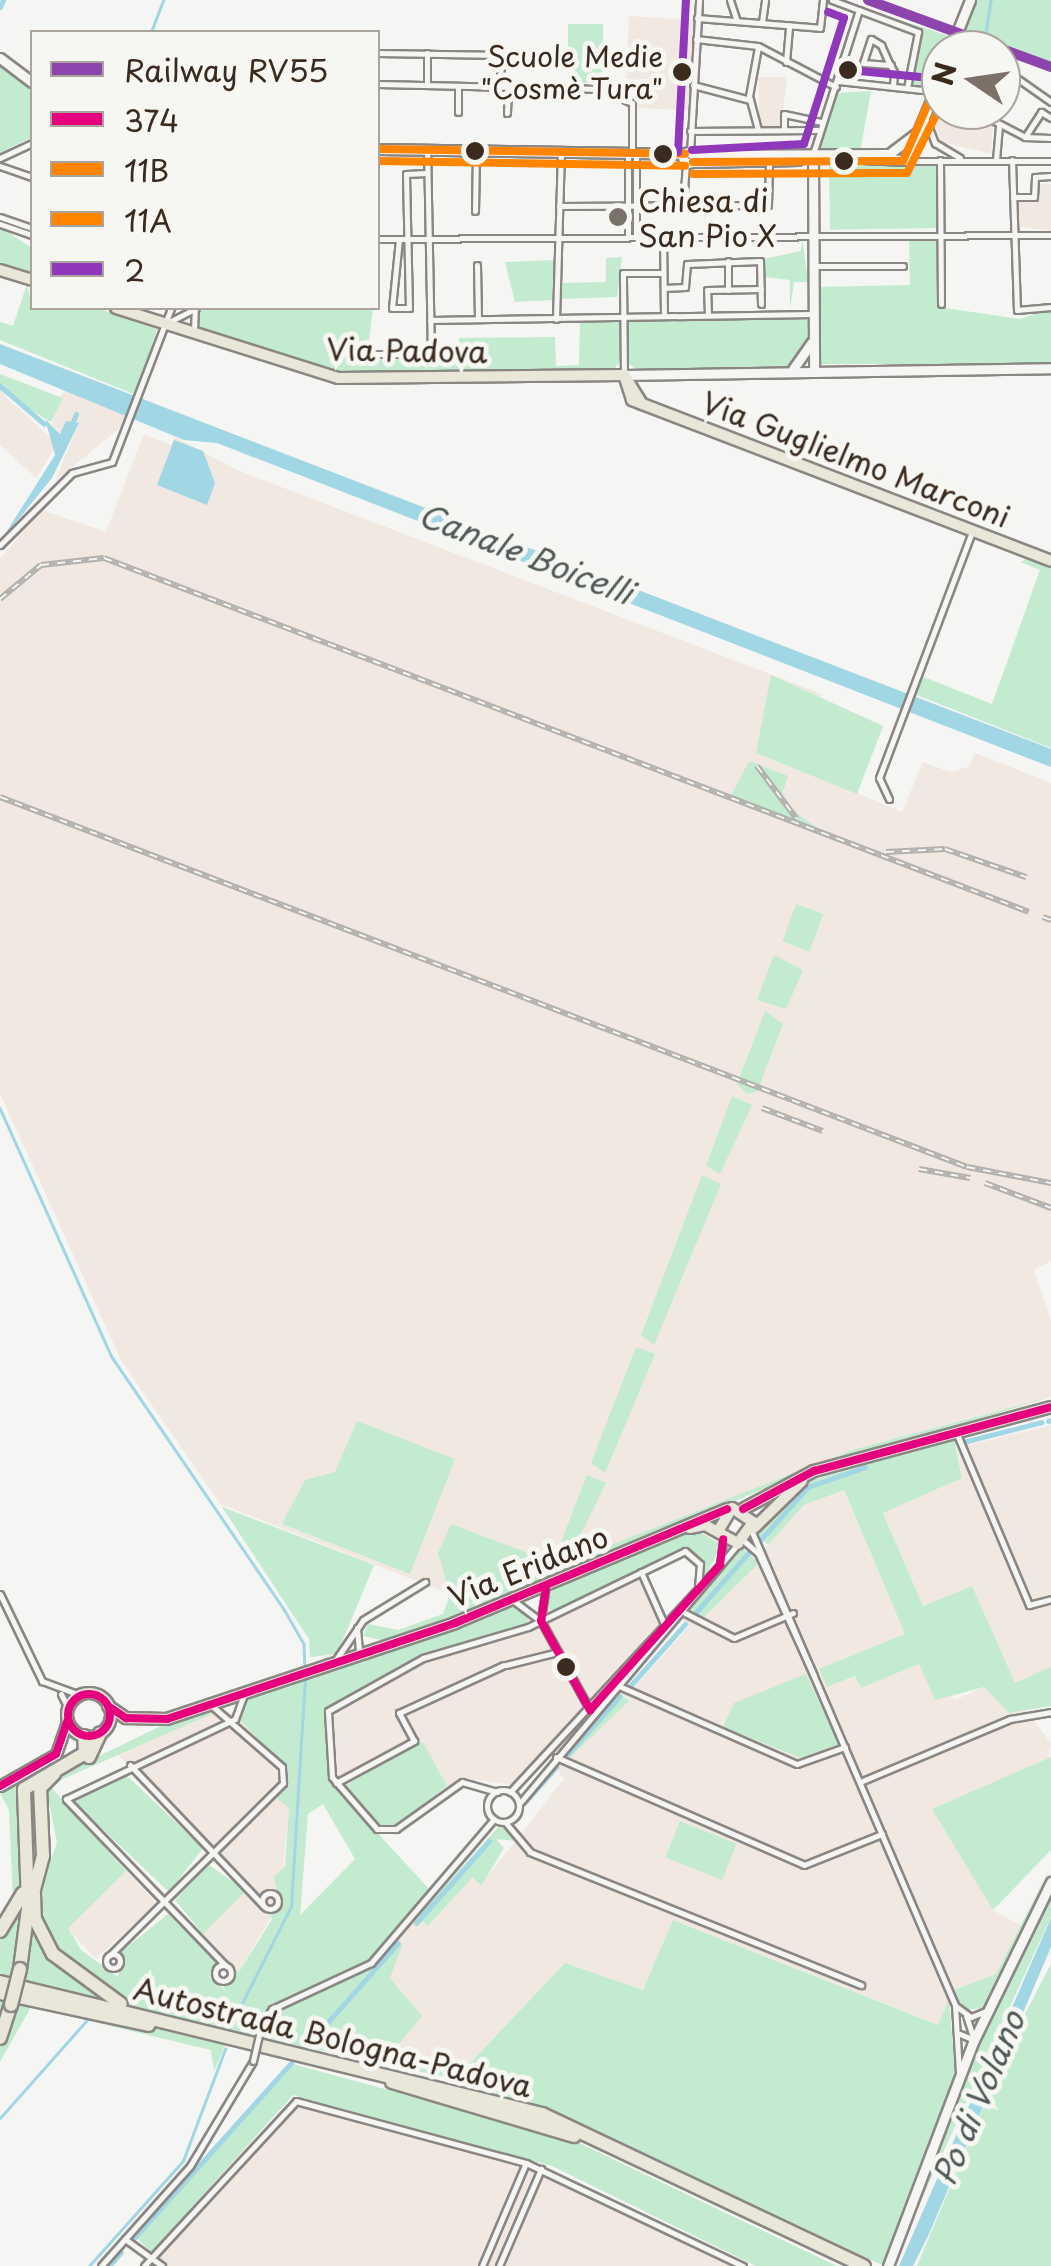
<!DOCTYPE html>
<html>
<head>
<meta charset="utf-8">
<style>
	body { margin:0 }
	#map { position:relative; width:1051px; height:2266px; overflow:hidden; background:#f5f5f3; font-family:"Playpen Sans",sans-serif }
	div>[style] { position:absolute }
	.built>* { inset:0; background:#f1e9e1; transform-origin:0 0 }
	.green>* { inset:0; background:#c2ebcf; transform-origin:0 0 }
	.water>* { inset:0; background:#a1d6e4 }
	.stream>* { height:2.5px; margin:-1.25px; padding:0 1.25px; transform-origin:1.25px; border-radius:1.25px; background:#a1d6e4 }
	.canal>* { height:5px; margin:-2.5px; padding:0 2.5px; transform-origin:2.5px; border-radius:2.5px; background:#a1d6e4 }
	.roads { filter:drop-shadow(2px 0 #8a8683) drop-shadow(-2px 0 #8a8683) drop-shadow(0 2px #8a8683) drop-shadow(0 -2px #8a8683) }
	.street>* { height:5px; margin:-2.5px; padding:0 2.5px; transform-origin:2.5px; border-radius:2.5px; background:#f5f5f3 }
	.street>.ring { margin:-2.5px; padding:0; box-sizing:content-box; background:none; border:5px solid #f5f5f3; border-radius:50% }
	.secondary>* { height:9px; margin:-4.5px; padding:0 4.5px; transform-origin:4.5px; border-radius:4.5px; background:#f5f5f3 }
	.secondary>.ring { margin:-4.5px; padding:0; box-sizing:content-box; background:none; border:9px solid #f5f5f3; border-radius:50% }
	.primary>* { height:10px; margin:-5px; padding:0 5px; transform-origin:5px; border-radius:5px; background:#e9e6da }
	.primary>.ring { margin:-5px; padding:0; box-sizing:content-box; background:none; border:10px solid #e9e6da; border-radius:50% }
	.highway>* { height:12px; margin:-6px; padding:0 6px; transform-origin:6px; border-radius:6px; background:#e9e6da }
	.rail>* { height:6px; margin-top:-3px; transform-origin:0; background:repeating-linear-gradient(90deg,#f6f6f2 0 8px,#b2b0ae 0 16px); box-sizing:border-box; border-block:2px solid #b2b0ae }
	.bridges { filter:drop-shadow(2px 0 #8a8683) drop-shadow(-2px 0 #8a8683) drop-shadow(0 2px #8a8683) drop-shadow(0 -2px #8a8683) }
	.street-bridge>* { height:5px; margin:-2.5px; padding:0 2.5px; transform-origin:2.5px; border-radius:2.5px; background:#f5f5f3 }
	.secondary-bridge>* { height:9px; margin:-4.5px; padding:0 4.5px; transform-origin:4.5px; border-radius:4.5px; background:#f5f5f3 }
	.highway-bridge>* { height:12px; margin:-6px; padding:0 6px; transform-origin:6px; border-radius:6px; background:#e9e6da }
	.bus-1>* { height:8px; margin:-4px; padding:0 4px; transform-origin:4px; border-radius:4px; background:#e5007d }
	.bus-1>.ring { margin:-4px; padding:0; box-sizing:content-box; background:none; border:8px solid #e5007d; border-radius:50% }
	.bus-2>* { height:8px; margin:-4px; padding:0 4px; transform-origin:4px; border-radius:4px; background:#ff8400 }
	.bus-3>* { height:8px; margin:-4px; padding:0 4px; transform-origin:4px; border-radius:4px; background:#ff8400 }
	.bus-4>* { height:8px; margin:-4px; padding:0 4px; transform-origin:4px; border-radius:4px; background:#8f38bc }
	.rail-1>* { height:10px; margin:-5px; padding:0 5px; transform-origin:5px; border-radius:5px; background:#8e44ad }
	.dots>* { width:28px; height:28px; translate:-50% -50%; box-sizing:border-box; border:5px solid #f6f6f2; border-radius:50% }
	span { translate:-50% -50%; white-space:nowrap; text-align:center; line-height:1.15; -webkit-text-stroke:10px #f6f6f2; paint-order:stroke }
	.bus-label { font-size:28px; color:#3b2a1e }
	.right { translate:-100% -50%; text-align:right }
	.poi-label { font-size:30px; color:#3b2a1e }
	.left { translate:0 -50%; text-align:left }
	.street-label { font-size:30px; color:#3b2a1e }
	.water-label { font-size:32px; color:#4f5957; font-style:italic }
	.legend { position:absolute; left:30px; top:30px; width:350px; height:280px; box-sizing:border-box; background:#f6f6f2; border:2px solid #aba49d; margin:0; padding:12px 18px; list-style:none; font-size:30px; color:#3b2a1e }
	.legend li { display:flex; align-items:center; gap:20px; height:50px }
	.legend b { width:50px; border:2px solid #aba49d }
	.north { position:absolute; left:921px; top:30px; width:100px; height:100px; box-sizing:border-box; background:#f6f6f2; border:2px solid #aba49d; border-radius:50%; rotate:283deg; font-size:28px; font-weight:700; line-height:40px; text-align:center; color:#3b2a1e }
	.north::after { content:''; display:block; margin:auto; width:35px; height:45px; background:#7c7169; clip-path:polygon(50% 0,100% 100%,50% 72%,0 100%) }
</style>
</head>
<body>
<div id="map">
	<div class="built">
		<i style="clip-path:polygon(629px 16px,695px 20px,689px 110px,637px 108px,626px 94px)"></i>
		<i style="clip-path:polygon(758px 77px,787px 77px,781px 128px,760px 127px)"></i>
		<i style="clip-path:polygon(941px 98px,941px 110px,993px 125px,991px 154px,942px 142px,933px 121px)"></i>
		<i style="clip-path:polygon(1038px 184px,1051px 184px,1051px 231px,1017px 226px,1016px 199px,1038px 198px)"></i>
		<i style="clip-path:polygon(64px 387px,127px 411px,120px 428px,55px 481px,79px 423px,66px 421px,62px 434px,52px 424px)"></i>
		<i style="clip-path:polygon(0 391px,57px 444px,36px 478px,0 445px)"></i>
		<i style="clip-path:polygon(144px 434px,171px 445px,175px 437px,237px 470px,822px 694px,820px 702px,883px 726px,857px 793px,902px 812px,923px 762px,950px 772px,968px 767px,975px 753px,1051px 783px,1051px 1261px,1034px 1270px,1051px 1320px,1051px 1397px,852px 1450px,478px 1605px,220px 1504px,121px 1360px,0 1094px,0 559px,41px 510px,106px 532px)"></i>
		<i style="clip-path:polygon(1051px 1425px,1051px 1667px,1015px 1684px,972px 1586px,923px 1606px,883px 1512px,962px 1478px,957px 1448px)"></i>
		<i style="clip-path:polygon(843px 1489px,905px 1634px,819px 1669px,827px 1687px,856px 1676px,861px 1688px,919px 1664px,955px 1700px,984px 1687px,1009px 1713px,1026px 1710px,1051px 1743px,1048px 1761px,933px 1809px,993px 1910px,1021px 1926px,996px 1974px,954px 1990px,939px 2025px,674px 1920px,643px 1990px,565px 1963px,455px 2079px,419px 2064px,398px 2044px,411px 2002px,390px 1978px,396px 1939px,417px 1916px,429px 1926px,474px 1876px,480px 1886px,564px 1779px,553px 1764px,629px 1700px,617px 1692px,633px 1689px,689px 1626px,682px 1620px,691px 1609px,703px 1617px,804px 1505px)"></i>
		<i style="clip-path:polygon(635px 1573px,660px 1622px,514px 1785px,468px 1779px,447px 1786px,421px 1741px,333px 1785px,323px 1750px,335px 1700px)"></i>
		<i style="clip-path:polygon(221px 1710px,238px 1715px,287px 1777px,278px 1797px,289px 1807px,280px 1901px,239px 1972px,203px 1934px,245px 1891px,117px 1754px)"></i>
		<i style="left:126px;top:1871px;width:44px;height:82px;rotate:47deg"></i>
		<i style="clip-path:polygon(293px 2105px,532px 2169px,737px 2266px,148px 2266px)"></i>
	</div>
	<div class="green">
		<i style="clip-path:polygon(838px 0,952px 37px,933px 87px,909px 84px,919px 30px)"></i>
		<i style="clip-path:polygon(975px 0,1051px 0,1051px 63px,962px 30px)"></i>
		<i style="left:568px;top:24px;width:35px;height:59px"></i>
		<i style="clip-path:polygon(0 64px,32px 87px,32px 137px,0 153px)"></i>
		<i style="clip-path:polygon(871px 91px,860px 152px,818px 150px,837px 93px)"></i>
		<i style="left:936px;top:164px;width:64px;height:107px;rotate:89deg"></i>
		<i style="clip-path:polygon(0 227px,32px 248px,32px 275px,0 264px)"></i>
		<i style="clip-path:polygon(938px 232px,938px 307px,1020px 319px,1051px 308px,1051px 364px,821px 364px,816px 287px,910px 285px,909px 233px)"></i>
		<i style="clip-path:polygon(802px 236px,808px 282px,794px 282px,790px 309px,790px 280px,765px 277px,764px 259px,801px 251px)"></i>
		<i style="clip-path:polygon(622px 257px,617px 297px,561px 299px,561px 283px,606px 282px,606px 258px)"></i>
		<i style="clip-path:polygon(554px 260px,552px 300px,515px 302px,505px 262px)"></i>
		<i style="clip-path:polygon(27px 284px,32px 308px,97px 308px,157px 329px,136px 395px,0 340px,0 322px,13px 326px)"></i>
		<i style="clip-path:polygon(202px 308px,373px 308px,367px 356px,434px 360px,434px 349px,458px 349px,459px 338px,555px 337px,556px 366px,579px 365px,580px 320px,619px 319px,620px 362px,612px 371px,341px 374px,194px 328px)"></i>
		<i style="clip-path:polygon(810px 315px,810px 340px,794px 366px,637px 370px,627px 362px,626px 318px)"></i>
		<i style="clip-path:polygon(0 374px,63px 398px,51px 422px,0 391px)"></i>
		<i style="clip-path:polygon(1027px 558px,1051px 567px,1051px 748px,914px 694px,921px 676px,992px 704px,1040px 570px,1021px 562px)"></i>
		<i style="clip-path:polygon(771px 675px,883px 726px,857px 794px,756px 753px)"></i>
		<i style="clip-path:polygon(749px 761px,788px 776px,780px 801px,825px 834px,729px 800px)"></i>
		<i style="left:796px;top:904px;width:29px;height:40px;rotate:20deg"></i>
		<i style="clip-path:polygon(774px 955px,803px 970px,786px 1009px,757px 1000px)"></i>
		<i style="clip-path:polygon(765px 1011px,783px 1024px,757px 1092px,747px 1094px,737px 1084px)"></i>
		<i style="clip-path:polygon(732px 1096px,752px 1105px,720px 1174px,706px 1166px)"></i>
		<i style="clip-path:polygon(702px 1175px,721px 1184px,654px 1345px,641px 1335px)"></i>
		<i style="clip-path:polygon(636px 1347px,655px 1354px,605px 1473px,591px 1463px)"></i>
		<i style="clip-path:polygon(1051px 1397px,804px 1472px,483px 1607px,465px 1600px,481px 1608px,386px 1641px,363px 1636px,368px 1624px,398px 1630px,443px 1614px,450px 1594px,438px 1553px,451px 1524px,560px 1565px,852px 1450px)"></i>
		<i style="clip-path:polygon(357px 1421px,455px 1459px,410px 1574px,282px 1524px,305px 1480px,335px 1472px)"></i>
		<i style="clip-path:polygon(954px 1439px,962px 1478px,883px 1513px,923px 1606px,972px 1586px,1015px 1683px,1051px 1667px,1051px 1706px,1009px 1713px,984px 1687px,935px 1700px,919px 1664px,861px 1688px,855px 1676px,827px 1687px,819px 1669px,905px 1634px,844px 1490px,804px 1505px,768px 1545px,757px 1533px,781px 1499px,813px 1480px)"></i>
		<i style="clip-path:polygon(587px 1475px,606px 1483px,573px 1550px,561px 1542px)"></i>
		<i style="clip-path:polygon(222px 1507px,374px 1565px,337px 1654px,310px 1657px,309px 1639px)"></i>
		<i style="clip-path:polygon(695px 1529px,722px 1545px,704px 1578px,687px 1549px,557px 1611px,544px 1608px,553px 1590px)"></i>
		<i style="clip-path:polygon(741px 1547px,759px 1563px,703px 1618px,691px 1609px)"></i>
		<i style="clip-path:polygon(evenodd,513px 1606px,529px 1609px,527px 1624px,428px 1654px,325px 1712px,333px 1785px,432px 1892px,370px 1961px,270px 2005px,254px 2036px,231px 2031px,214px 2071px,211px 2050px,31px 2007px,0 2062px,0 1918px,13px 1900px,9px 1810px,0 1793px,19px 1785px,20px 1892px,39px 1893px,57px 1843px,45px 1782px,163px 1725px,221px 1710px,49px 1785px,126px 1871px,68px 1928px,81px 1950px,118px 1977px,122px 1951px,168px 1914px,217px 1962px,210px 1978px,227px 1992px,219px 1982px,232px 1973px,218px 1955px,239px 1972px,272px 1919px,266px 1911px,279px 1904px,274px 1877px,285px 1866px,289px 1808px,275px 1797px,287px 1782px,284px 1766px,239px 1719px,246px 1696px,513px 1606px,323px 1804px,355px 1859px,300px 1915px,308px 1814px,323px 1804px)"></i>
		<i style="clip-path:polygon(806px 1674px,839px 1744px,801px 1758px,723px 1727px,734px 1703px)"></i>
		<i style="clip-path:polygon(617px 1692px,629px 1701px,566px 1761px,561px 1755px)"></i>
		<i style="clip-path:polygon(422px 1741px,447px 1786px,396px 1825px,379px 1825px,346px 1785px)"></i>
		<i style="clip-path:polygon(1051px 1757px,1051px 1850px,993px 1910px,932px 1809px)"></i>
		<i style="clip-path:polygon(123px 1772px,203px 1848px,169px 1892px,75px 1803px,73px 1795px)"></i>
		<i style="left:680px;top:1821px;width:61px;height:39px;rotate:22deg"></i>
		<i style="clip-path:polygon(501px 1824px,516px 1841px,496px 1839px,504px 1848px,481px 1886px,473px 1877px,428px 1926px,418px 1916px)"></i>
		<i style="clip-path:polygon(209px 1865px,246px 1891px,203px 1934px,175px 1900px)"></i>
		<i style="clip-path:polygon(1051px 1866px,985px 2008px,963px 2010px,954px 1990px,996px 1974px)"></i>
		<i style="clip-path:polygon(1051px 1889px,1051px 1917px,891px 2266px,975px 2044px)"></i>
		<i style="clip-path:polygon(673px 1920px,938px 2025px,949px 2000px,956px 2079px,884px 2266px,592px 2128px,455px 2079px,261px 2038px,270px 2013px,367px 1971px,396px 1939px,402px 1945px,390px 1978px,422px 2016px,398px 2045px,455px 2079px,565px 1963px,643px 1990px)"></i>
		<i style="clip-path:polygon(1051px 1964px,1051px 2266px,917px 2266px,1013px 2037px)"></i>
		<i style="clip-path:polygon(293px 2064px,575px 2141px,837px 2266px,756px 2266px,552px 2166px,293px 2095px,151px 2252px,137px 2238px)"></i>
	</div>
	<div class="water">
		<i style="clip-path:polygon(0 344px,1051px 749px,1051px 767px,217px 443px,184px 440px,0 364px)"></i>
		<i style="clip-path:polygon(45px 419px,60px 434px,66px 421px,79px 423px,52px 478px,0 542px,55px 455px)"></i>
		<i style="clip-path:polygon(174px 440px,203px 451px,215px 483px,207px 505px,157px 485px)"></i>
		<i style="clip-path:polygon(1051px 1918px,1051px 1947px,929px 2234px,913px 2266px,899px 2266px)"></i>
	</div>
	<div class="stream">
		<i style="left:151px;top:32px;width:34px;rotate:-69deg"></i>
		<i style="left:985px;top:36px;width:36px;rotate:-81deg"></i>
		<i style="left:0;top:1108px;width:273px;rotate:65.8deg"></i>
		<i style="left:112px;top:1357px;width:305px;rotate:55.7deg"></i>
		<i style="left:284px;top:1609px;width:40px;rotate:60.3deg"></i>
		<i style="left:304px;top:1644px;width:25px;rotate:88deg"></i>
		<i style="left:229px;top:2029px;width:138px;rotate:-63.2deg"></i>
		<i style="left:291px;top:1906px;width:229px;rotate:-86.5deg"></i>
		<i style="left:0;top:2118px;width:130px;rotate:-48.4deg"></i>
		<i style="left:89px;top:2266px;width:141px;rotate:-48.2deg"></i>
		<i style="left:183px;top:2161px;width:120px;rotate:-69.4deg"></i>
	</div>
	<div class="canal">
		<i style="left:0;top:7px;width:8px;rotate:-67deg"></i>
		<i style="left:0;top:386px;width:58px;rotate:40.8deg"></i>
		<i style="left:71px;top:427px;width:14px;rotate:-69deg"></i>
		<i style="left:1048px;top:1421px;width:3px;rotate:-18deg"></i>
		<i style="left:963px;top:1442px;width:81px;rotate:-14.2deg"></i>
		<i style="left:761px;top:1539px;width:70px;rotate:-47.9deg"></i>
		<i style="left:808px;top:1487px;width:60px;rotate:-19.3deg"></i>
		<i style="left:696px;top:1612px;width:81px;rotate:-48.5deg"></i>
		<i style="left:630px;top:1686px;width:83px;rotate:-48.4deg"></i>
		<i style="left:565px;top:1757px;width:82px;rotate:-48deg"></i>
		<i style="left:525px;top:1802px;width:47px;rotate:-48.5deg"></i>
		<i style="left:416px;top:1923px;width:110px;rotate:-48.3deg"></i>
		<i style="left:305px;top:2048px;width:140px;rotate:-48.5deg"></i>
		<i style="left:133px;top:2239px;width:237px;rotate:-48.1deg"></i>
		<i style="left:109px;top:2266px;width:18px;rotate:-49deg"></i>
	</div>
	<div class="roads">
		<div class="street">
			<i style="left:730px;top:0;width:20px;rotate:72deg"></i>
			<i style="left:832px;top:0;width:92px;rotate:20.4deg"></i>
			<i style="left:918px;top:32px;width:57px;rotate:101.1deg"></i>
			<i style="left:697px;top:18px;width:123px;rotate:4.6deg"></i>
			<i style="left:820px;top:28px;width:28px;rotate:-84deg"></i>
			<i style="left:762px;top:22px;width:22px;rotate:-82deg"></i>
			<i style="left:696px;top:39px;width:62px;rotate:6.4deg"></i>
			<i style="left:758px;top:46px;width:88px;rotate:27.7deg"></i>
			<i style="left:758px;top:47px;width:50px;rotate:100.4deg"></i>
			<i style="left:749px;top:96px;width:35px;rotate:75deg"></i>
			<i style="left:378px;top:53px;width:189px;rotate:0.9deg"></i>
			<i style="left:786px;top:62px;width:37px;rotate:-85deg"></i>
			<i style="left:891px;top:65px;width:28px;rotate:-176deg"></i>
			<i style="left:863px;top:63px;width:25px;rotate:-72deg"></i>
			<i style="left:871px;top:39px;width:12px;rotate:31deg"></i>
			<i style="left:881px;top:45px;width:20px;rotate:66deg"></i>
			<i style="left:889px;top:63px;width:10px;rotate:61deg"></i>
			<i style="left:894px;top:72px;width:14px;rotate:94deg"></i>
			<i style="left:1001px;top:67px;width:61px;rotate:35deg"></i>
			<i style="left:838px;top:81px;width:104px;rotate:6.1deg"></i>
			<i style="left:378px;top:84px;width:225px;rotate:1.3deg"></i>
			<i style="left:603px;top:89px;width:32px;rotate:26deg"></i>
			<i style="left:632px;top:103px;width:49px;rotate:90deg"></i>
			<i style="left:427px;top:85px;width:32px;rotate:-90deg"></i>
			<i style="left:693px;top:85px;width:59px;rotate:14.7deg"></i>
			<i style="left:500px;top:86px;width:31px;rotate:-88deg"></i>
			<i style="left:973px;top:110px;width:59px;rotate:27.4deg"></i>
			<i style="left:1025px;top:137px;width:26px;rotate:2deg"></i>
			<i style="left:458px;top:112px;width:26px;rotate:-90deg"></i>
			<i style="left:507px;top:113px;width:26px;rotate:-88deg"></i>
			<i style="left:926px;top:120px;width:25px;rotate:69deg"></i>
			<i style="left:935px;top:143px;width:29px;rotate:31deg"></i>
			<i style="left:784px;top:130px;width:16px;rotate:-90deg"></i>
			<i style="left:784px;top:114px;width:39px;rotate:12deg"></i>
			<i style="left:690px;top:131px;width:127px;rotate:-0.5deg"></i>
			<i style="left:1025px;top:137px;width:30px;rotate:-57deg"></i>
			<i style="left:1041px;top:112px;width:12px;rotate:31deg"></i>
			<i style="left:690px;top:153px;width:153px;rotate:-86.6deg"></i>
			<i style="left:813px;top:154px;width:151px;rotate:-72.3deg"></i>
			<i style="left:0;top:158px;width:35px;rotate:-25deg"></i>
			<i style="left:940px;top:160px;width:144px;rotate:89.6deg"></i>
			<i style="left:996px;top:160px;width:35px;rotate:-85deg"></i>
			<i style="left:1012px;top:160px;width:150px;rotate:88.1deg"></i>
			<i style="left:1017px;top:310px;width:34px;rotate:-5deg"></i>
			<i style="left:906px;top:161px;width:145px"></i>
			<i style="left:0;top:166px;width:34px;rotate:19deg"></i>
			<i style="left:1013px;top:197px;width:21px"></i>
			<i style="left:1034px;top:197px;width:20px;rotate:-87deg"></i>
			<i style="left:1035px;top:177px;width:16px;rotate:-4deg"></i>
			<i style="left:683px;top:205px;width:42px;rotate:-85.9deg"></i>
			<i style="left:559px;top:206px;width:209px;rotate:-0.3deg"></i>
			<i style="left:768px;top:205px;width:41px;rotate:-88.6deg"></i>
			<i style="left:475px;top:211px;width:56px;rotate:-89deg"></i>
			<i style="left:0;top:217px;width:34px;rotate:19deg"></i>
			<i style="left:0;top:224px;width:34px;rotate:19deg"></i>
			<i style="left:628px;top:234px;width:80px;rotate:-90deg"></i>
			<i style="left:636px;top:234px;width:80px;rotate:-90deg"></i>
			<i style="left:663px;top:234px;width:82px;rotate:89.3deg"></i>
			<i style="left:378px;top:239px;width:673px;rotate:-0.34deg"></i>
			<i style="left:399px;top:239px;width:69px;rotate:95.8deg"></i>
			<i style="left:392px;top:308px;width:17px"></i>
			<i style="left:409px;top:308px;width:134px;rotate:-91.3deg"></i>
			<i style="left:406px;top:174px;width:21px;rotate:-3deg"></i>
			<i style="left:728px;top:261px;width:29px;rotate:90deg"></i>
			<i style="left:477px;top:265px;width:54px;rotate:88.9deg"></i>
			<i style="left:816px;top:266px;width:87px"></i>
			<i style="left:664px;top:288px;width:21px;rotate:-3deg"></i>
			<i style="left:685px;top:287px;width:23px;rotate:-85deg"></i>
			<i style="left:687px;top:264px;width:73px;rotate:-2.4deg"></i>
			<i style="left:760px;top:261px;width:43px;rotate:88.7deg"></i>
			<i style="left:708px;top:315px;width:25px;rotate:-92deg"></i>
			<i style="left:707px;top:290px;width:54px;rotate:-1.1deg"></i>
			<i style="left:556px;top:319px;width:167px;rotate:-88.3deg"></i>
			<i style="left:430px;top:320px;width:382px;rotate:-0.9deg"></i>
			<i style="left:169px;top:322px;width:30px;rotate:-27deg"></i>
			<i style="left:194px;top:332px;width:23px;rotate:-88deg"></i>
			<i style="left:368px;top:354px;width:63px"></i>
			<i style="left:431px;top:354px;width:204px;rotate:-91.1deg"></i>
			<i style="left:624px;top:375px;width:102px;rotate:-90.6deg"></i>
			<i style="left:623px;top:273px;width:40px"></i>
			<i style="left:0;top:545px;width:102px;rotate:-45deg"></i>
			<i style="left:72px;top:473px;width:41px;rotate:-15.4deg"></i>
			<i style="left:112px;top:462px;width:165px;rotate:-69deg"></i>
			<i style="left:889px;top:799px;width:23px;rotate:-115deg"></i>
			<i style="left:879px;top:778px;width:263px;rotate:-69.3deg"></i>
			<i style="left:956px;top:1432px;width:188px;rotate:67.1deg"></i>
			<i style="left:1029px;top:1605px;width:23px;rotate:-15deg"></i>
			<i style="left:752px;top:1532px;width:515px;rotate:66.77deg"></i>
			<i style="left:955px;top:2005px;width:67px;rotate:86.6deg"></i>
			<i style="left:744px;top:1541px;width:18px;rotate:41deg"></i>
			<i style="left:758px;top:1553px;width:135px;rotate:65.5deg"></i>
			<i style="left:641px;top:1572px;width:59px;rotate:66deg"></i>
			<i style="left:0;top:1594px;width:97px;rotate:64.2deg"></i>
			<i style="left:42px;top:1681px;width:40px;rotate:20.2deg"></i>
			<i style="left:514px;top:1601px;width:34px;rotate:37deg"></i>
			<i style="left:541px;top:1621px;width:102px;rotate:61.2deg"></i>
			<i style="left:685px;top:1613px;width:55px;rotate:27deg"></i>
			<i style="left:734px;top:1638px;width:64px;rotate:-23deg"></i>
			<i style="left:541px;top:1618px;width:31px;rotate:-81deg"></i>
			<i style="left:357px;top:1628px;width:23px;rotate:85deg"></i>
			<i style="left:337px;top:1658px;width:46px;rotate:-55.6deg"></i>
			<i style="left:363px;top:1620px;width:73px;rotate:-31.5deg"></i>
			<i style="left:506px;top:1665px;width:54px;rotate:-14deg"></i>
			<i style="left:619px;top:1686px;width:194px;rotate:23.7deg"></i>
			<i style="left:797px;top:1764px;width:51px;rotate:-19.5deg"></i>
			<i style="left:61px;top:1694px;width:16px;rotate:63deg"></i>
			<i style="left:235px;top:1719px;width:27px;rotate:-70deg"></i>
			<i style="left:556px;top:1757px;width:270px;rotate:23.5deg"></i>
			<i style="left:804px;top:1865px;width:84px;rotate:-21.7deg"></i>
			<i style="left:130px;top:1765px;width:193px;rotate:46.5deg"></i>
			<i style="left:860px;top:1782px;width:163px;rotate:-22.8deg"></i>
			<i style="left:1010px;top:1719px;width:42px;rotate:-9.7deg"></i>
			<i style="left:336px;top:1783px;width:89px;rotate:-28.3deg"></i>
			<i style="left:414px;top:1741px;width:32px;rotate:-118deg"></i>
			<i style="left:399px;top:1713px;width:115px;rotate:-24.6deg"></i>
			<i class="ring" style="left:487px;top:1790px;width:27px;height:27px"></i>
			<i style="left:497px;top:1792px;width:36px;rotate:-164deg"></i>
			<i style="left:462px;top:1782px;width:81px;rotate:144.5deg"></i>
			<i style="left:396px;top:1829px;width:19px;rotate:180deg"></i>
			<i style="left:377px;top:1829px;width:69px;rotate:-130.9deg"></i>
			<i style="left:332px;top:1777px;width:66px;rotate:-93.5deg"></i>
			<i style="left:328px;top:1711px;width:109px;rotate:-29.2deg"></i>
			<i style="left:423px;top:1658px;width:109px;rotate:-16.4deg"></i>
			<i style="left:528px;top:1627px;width:174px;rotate:-25.8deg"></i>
			<i style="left:685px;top:1551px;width:20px;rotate:41deg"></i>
			<i style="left:700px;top:1564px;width:25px;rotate:95deg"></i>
			<i style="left:510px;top:1792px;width:309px;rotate:-47.2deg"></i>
			<i style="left:720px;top:1565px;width:26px;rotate:-83deg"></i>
			<i style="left:519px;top:1804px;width:340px;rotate:-49.9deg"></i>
			<i style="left:505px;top:1822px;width:39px;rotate:50deg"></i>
			<i style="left:530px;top:1852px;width:357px;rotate:21.9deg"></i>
			<i class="ring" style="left:262px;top:1893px;width:11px;height:11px"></i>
			<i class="ring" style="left:106px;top:1954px;width:9px;height:9px"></i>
			<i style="left:110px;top:1955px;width:244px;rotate:-44.8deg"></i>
			<i style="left:283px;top:1783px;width:16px;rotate:-94deg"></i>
			<i style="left:282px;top:1767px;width:93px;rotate:-138.9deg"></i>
			<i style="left:225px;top:1965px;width:230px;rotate:-133.8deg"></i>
			<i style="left:66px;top:1799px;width:187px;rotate:-25.3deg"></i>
			<i class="ring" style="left:215px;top:1965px;width:11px;height:11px"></i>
			<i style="left:957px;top:2007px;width:17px;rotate:36deg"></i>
			<i style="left:971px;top:2017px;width:16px;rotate:-22deg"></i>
			<i style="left:261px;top:2026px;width:20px;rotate:-57deg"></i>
			<i style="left:272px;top:2009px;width:109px;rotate:-24.9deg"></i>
			<i style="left:371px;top:1963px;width:189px;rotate:-49.5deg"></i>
			<i style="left:960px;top:2034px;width:15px;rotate:23deg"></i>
			<i style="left:974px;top:2040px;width:25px;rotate:-108deg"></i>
			<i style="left:125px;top:2239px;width:46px;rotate:36.1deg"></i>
			<i style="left:101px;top:2266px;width:134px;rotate:-48.3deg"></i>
			<i style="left:190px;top:2166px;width:122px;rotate:-59deg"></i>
			<i style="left:144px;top:2266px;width:224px;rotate:-47.3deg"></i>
			<i style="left:296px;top:2101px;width:238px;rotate:15.1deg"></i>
			<i style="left:526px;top:2163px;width:240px;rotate:25.4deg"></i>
			<i style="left:482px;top:2266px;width:112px;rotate:-66.9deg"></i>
			<i style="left:499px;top:2266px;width:106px;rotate:-66.6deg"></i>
		</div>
		<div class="secondary">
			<i style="left:950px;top:50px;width:54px;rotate:-68.2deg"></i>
			<i style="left:0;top:58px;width:40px;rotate:37deg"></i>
			<i style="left:378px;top:149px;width:307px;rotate:0.9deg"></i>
			<i class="ring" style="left:683.5px;top:152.5px;width:2px;height:2px"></i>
			<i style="left:694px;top:155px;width:195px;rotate:-0.3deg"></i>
			<i style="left:889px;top:154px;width:36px;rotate:-37deg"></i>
			<i style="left:813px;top:156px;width:216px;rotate:89.7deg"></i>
			<i style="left:817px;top:156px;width:89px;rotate:2.6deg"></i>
			<i style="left:906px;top:160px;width:69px;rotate:-67.1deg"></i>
			<i style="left:693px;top:162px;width:105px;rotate:-1.1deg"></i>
			<i style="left:793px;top:369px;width:33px;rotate:-55deg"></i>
			<i style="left:624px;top:375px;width:427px;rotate:-0.9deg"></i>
			<i style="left:0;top:1786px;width:64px;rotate:-29.7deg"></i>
			<i style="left:56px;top:1754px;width:36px;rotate:-71deg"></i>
			<i style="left:888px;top:2266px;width:242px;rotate:-69.2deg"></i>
			<i style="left:974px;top:2040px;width:176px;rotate:-64deg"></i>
		</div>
		<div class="primary">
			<i style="left:0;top:270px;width:34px;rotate:17deg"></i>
			<i style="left:116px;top:308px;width:233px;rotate:17.5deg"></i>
			<i style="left:338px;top:378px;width:286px;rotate:-0.6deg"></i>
			<i style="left:624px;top:375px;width:26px;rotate:72deg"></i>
			<i style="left:632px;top:400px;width:449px;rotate:21deg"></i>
			<i style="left:624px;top:375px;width:34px;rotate:58deg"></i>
			<i style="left:743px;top:1509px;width:81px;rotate:-28.2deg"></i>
			<i style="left:814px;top:1471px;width:245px;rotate:-15.1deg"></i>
			<i style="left:690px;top:1528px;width:15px;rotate:-11deg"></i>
			<i style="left:705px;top:1525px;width:38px;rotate:29deg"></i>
			<i style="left:738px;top:1543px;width:26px;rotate:-54deg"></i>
			<i style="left:753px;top:1522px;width:25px;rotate:-146deg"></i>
			<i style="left:732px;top:1508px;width:27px;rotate:121deg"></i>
			<i style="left:754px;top:1528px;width:67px;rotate:-44.4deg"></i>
			<i class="ring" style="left:67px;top:1693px;width:34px;height:34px"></i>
			<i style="left:108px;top:1706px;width:22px;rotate:34deg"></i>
			<i style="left:126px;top:1718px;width:41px;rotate:1.4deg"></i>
			<i style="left:167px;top:1719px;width:304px;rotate:-18.4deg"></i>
			<i style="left:455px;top:1623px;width:295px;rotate:-22.7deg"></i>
		</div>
		<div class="highway">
			<i style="left:89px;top:1757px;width:26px;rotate:-65deg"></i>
			<i style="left:34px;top:1894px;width:25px;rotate:88deg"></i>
			<i style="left:35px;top:1919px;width:39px;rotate:63deg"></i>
			<i style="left:53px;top:1954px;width:84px;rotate:36.3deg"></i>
			<i style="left:31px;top:1901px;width:47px;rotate:-75.1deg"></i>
			<i style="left:43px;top:1856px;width:68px;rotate:-92.5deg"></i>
			<i style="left:40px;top:1788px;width:20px;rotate:-45deg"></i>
			<i style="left:28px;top:1905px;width:116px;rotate:-92deg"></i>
			<i style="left:24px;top:1789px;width:71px;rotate:-30.5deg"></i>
			<i style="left:85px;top:1753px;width:17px;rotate:-93deg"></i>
			<i style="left:0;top:1931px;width:44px;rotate:-58.8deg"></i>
			<i style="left:20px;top:1969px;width:62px;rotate:-82.5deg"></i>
			<i style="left:0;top:1982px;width:558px;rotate:13.69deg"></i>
			<i style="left:542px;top:2114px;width:356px;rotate:25.3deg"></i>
			<i style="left:0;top:1993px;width:152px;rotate:12.1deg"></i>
			<i style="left:0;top:2038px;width:35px;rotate:-72deg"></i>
			<i style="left:392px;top:2082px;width:190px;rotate:16.5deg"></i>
		</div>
	</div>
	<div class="rail">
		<i style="left:0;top:599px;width:53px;rotate:-39.7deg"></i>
		<i style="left:41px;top:565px;width:63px;rotate:-6.3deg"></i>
		<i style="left:104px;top:558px;width:990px;rotate:20.94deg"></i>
		<i style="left:757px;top:766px;width:65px;rotate:53.1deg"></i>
		<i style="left:0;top:797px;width:1035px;rotate:20.94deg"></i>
		<i style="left:967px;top:1167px;width:86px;rotate:10.8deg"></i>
		<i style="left:886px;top:852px;width:59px;rotate:-2.9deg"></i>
		<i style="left:945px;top:849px;width:86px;rotate:19.1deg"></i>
		<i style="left:1043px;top:917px;width:9px;rotate:21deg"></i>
		<i style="left:762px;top:1108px;width:65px;rotate:20.7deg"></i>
		<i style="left:919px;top:1169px;width:52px;rotate:10deg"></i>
		<i style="left:985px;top:1183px;width:71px;rotate:20.7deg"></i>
	</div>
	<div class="bridges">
		<div class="street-bridge">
			<i style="left:253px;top:2061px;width:36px;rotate:-77deg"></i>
		</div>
		<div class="secondary-bridge">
			<i style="left:933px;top:96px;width:23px;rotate:-70deg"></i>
		</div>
		<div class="highway-bridge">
			<i style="left:11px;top:2005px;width:37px;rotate:-76deg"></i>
		</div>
	</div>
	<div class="bus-1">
		<i style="left:743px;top:1509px;width:81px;rotate:-28.2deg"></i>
		<i style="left:814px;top:1471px;width:245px;rotate:-15.1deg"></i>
		<i style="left:546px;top:1587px;width:34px;rotate:98deg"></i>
		<i style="left:541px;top:1621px;width:102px;rotate:61.2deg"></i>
		<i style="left:590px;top:1710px;width:195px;rotate:-48.1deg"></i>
		<i style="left:720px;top:1565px;width:26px;rotate:-83deg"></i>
		<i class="ring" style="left:68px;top:1694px;width:34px;height:34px"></i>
		<i style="left:108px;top:1706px;width:22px;rotate:34deg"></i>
		<i style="left:126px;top:1718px;width:41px;rotate:1.4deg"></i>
		<i style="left:167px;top:1719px;width:304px;rotate:-18.4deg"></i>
		<i style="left:455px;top:1623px;width:295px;rotate:-22.7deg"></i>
		<i style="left:0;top:1786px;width:64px;rotate:-29.7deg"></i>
		<i style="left:56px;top:1754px;width:36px;rotate:-71deg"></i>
	</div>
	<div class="bus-2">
		<i style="left:378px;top:149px;width:307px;rotate:0.9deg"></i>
		<i style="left:693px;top:162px;width:210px;rotate:-0.3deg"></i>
		<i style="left:903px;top:161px;width:95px;rotate:-66.4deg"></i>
	</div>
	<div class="bus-3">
		<i style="left:378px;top:161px;width:307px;rotate:0.9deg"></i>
		<i style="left:693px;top:174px;width:214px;rotate:-0.3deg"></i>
		<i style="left:907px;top:173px;width:76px;rotate:-63.4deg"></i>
	</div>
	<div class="bus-4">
		<i style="left:839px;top:69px;width:102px;rotate:5.6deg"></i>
		<i style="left:692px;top:150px;width:112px;rotate:-3.1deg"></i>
		<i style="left:804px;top:144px;width:132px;rotate:-72.4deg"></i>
		<i style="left:844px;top:18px;width:17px;rotate:-159deg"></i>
		<i style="left:678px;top:152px;width:152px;rotate:-87deg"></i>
	</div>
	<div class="rail-1">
		<i style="left:868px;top:0;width:195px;rotate:20.1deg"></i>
	</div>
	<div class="dots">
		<i style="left:848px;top:70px;background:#3b2a1e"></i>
		<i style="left:682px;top:72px;background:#3b2a1e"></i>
		<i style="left:475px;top:151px;background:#3b2a1e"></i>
		<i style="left:663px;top:154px;background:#3b2a1e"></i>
		<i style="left:844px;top:161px;background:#3b2a1e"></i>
		<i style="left:618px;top:217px;background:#7c7169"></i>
		<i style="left:566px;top:1667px;background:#3b2a1e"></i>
	</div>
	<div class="bus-label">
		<span class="right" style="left:663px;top:72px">Scuole Medie<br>"Cosmè Tura"</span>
	</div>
	<div class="poi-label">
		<span class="left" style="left:638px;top:217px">Chiesa di<br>San Pio X</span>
	</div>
	<div class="street-label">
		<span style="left:407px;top:350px;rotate:1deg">Via Padova</span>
		<span style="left:856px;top:459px;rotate:21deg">Via Guglielmo Marconi</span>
		<span style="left:528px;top:1566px;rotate:-22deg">Via Eridano</span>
		<span style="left:333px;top:2037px;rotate:14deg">Autostrada Bologna-Padova</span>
	</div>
	<div class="water-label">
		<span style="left:526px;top:553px;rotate:21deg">Canale Boicelli</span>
		<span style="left:978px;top:2098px;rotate:-67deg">Po di Volano</span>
	</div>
	<ul class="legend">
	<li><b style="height:12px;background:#8e44ad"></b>Railway RV55</li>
	<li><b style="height:12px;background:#e5007d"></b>374</li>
	<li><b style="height:12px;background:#ff8400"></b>11B</li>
	<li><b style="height:12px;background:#ff8400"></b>11A</li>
	<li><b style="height:12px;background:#8f38bc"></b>2</li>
	</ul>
	<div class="north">N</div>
</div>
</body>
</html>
